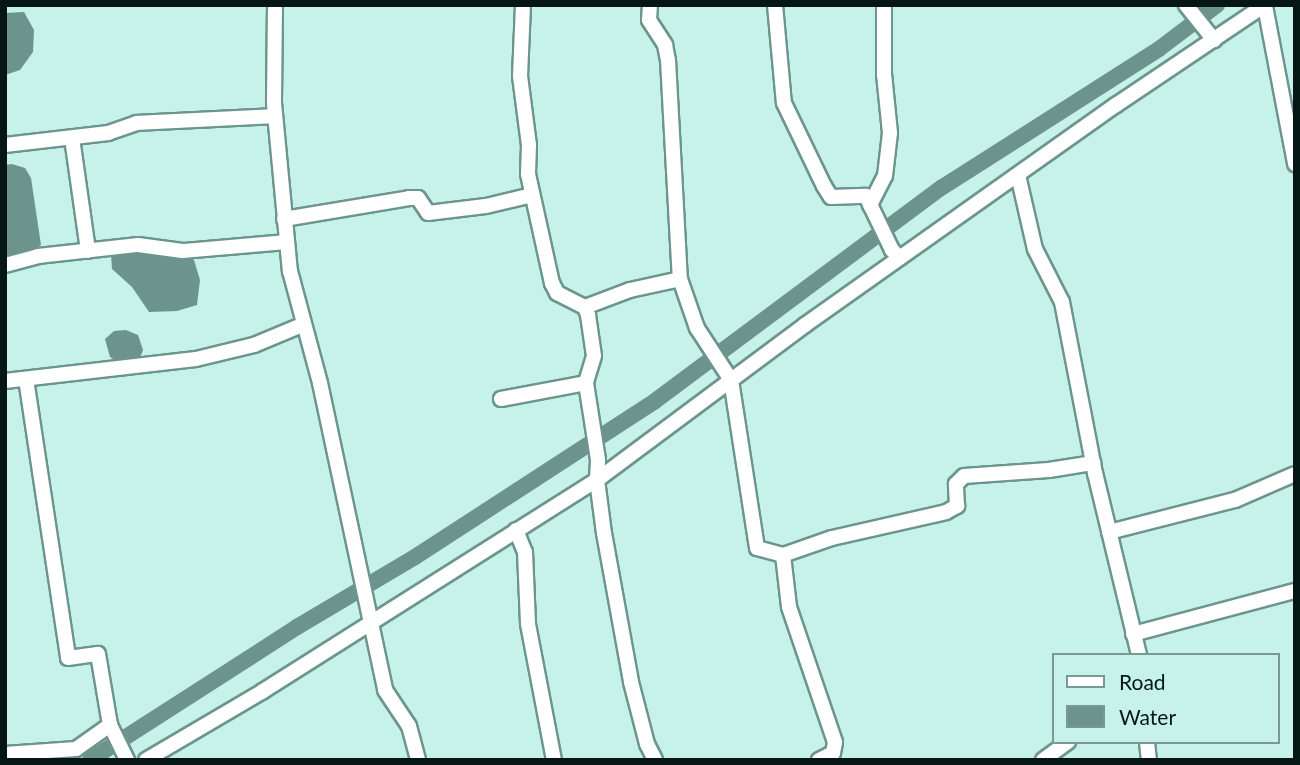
<!DOCTYPE html>
<html>
<head>
<meta charset="utf-8">
<style>
	body { margin:0 }
	#map { position:relative; width:1300px; height:765px; overflow:hidden; background:#c6f2ea; font-family:Lato,sans-serif }
	div>[style] { position:absolute }
	.water>* { inset:0; background:#6c938c }
	.canal>* { height:16px; margin:-8px; padding:0 8px; transform-origin:8px; border-radius:8px; background:#6c938c }
	.roads { filter:drop-shadow(2px 0 #6c958e) drop-shadow(-2px 0 #6c958e) drop-shadow(0 2px #6c958e) drop-shadow(0 -2px #6c958e) }
	.minor>* { height:14px; margin:-7px; padding:0 7px; transform-origin:7px; border-radius:7px; background:#fff }
	span { translate:-50% -50%; white-space:nowrap; text-align:center; line-height:1.15; -webkit-text-stroke:7px #c6f2ea; paint-order:stroke }
	.frame { position:absolute; inset:0; border:7px solid #061614; pointer-events:none }
	.legend { position:absolute; left:1052px; top:653px; width:228px; height:91px; box-sizing:border-box; background:#c6f2ea; border:2px solid #799a94; margin:0; padding:9px 12px; list-style:none; font-size:21px; color:#061614 }
	.legend li { display:flex; align-items:center; gap:14px; height:35px }
	.legend b { width:35px; border:2px solid #799a94 }
</style>
</head>
<body>
<div id="map">
	<div class="water">
		<i style="clip-path:polygon(24px 12px,34px 30px,33px 52px,20px 70px,5px 75px,5px 13px)"></i>
		<i style="clip-path:polygon(12px 164px,25px 168px,31px 178px,41px 245px,28px 253px,5px 258px,5px 165px)"></i>
		<i style="clip-path:polygon(133px 251px,186px 256px,194px 260px,200px 280px,197px 305px,177px 311px,149px 312px,132px 287px,112px 269px,111px 255px)"></i>
		<i style="clip-path:polygon(126px 330px,138px 335px,143px 350px,140px 358px,118px 362px,110px 357px,105px 339px,114px 331px)"></i>
	</div>
	<div class="canal">
		<i style="left:90px;top:760px;width:246px;rotate:-32.7deg"></i>
		<i style="left:297px;top:627px;width:137px;rotate:-30.7deg"></i>
		<i style="left:415px;top:557px;width:286px;rotate:-33deg"></i>
		<i style="left:655px;top:401px;width:357px;rotate:-36.7deg"></i>
		<i style="left:941px;top:188px;width:259px;rotate:-32.5deg"></i>
		<i style="left:1159px;top:49px;width:73px;rotate:-37.2deg"></i>
	</div>
	<div class="roads">
		<div class="minor">
			<i style="left:275px;top:5px;width:98px;rotate:90.6deg"></i>
			<i style="left:274px;top:103px;width:169px;rotate:84.6deg"></i>
			<i style="left:290px;top:271px;width:116px;rotate:75deg"></i>
			<i style="left:320px;top:383px;width:314px;rotate:78deg"></i>
			<i style="left:385px;top:690px;width:43px;rotate:56.3deg"></i>
			<i style="left:409px;top:726px;width:35px;rotate:75deg"></i>
			<i style="left:523px;top:5px;width:71px;rotate:92.4deg"></i>
			<i style="left:520px;top:76px;width:70px;rotate:82.6deg"></i>
			<i style="left:529px;top:145px;width:29px;rotate:92deg"></i>
			<i style="left:528px;top:174px;width:112px;rotate:77.6deg"></i>
			<i style="left:552px;top:283px;width:11px;rotate:63deg"></i>
			<i style="left:557px;top:293px;width:31px;rotate:27deg"></i>
			<i style="left:585px;top:307px;width:9px;rotate:69deg"></i>
			<i style="left:588px;top:315px;width:41px;rotate:81.7deg"></i>
			<i style="left:594px;top:356px;width:28px;rotate:107deg"></i>
			<i style="left:586px;top:383px;width:78px;rotate:81.1deg"></i>
			<i style="left:598px;top:460px;width:20px;rotate:93deg"></i>
			<i style="left:597px;top:480px;width:53px;rotate:82.5deg"></i>
			<i style="left:604px;top:533px;width:151px;rotate:79.7deg"></i>
			<i style="left:631px;top:682px;width:64px;rotate:75.5deg"></i>
			<i style="left:647px;top:744px;width:18px;rotate:63deg"></i>
			<i style="left:650px;top:5px;width:15px;rotate:94deg"></i>
			<i style="left:649px;top:20px;width:30px;rotate:57deg"></i>
			<i style="left:665px;top:45px;width:15px;rotate:79deg"></i>
			<i style="left:668px;top:60px;width:219px;rotate:86.9deg"></i>
			<i style="left:680px;top:279px;width:52px;rotate:70.9deg"></i>
			<i style="left:697px;top:328px;width:62px;rotate:56.8deg"></i>
			<i style="left:731px;top:380px;width:170px;rotate:81.2deg"></i>
			<i style="left:757px;top:548px;width:27px;rotate:15deg"></i>
			<i style="left:783px;top:555px;width:52px;rotate:83.4deg"></i>
			<i style="left:789px;top:607px;width:143px;rotate:71.2deg"></i>
			<i style="left:835px;top:742px;width:11px;rotate:100deg"></i>
			<i style="left:833px;top:753px;width:16px;rotate:153deg"></i>
			<i style="left:775px;top:5px;width:98px;rotate:84.8deg"></i>
			<i style="left:784px;top:103px;width:92px;rotate:64.3deg"></i>
			<i style="left:824px;top:186px;width:13px;rotate:58deg"></i>
			<i style="left:831px;top:197px;width:35px;rotate:-2deg"></i>
			<i style="left:866px;top:196px;width:60px;rotate:64.3deg"></i>
			<i style="left:892px;top:250px;width:11px;rotate:45deg"></i>
			<i style="left:1186px;top:5px;width:45px;rotate:51.3deg"></i>
			<i style="left:1265px;top:6px;width:161px;rotate:79.2deg"></i>
			<i style="left:72px;top:138px;width:114px;rotate:81.9deg"></i>
			<i style="left:5px;top:145px;width:104px;rotate:-6.6deg"></i>
			<i style="left:108px;top:133px;width:31px;rotate:-19deg"></i>
			<i style="left:137px;top:123px;width:138px;rotate:-2.9deg"></i>
			<i style="left:1018px;top:175px;width:76px;rotate:77.1deg"></i>
			<i style="left:1035px;top:249px;width:59px;rotate:63deg"></i>
			<i style="left:1062px;top:302px;width:174px;rotate:79.1deg"></i>
			<i style="left:1095px;top:473px;width:187px;rotate:76.4deg"></i>
			<i style="left:870px;top:205px;width:33px;rotate:-63deg"></i>
			<i style="left:885px;top:176px;width:43px;rotate:-83.4deg"></i>
			<i style="left:890px;top:133px;width:59px;rotate:-95.8deg"></i>
			<i style="left:884px;top:74px;width:69px;rotate:-90deg"></i>
			<i style="left:284px;top:219px;width:127px;rotate:-9.5deg"></i>
			<i style="left:409px;top:198px;width:9px"></i>
			<i style="left:418px;top:198px;width:18px;rotate:56deg"></i>
			<i style="left:428px;top:213px;width:58px;rotate:-6.9deg"></i>
			<i style="left:486px;top:206px;width:47px;rotate:-13.4deg"></i>
			<i style="left:5px;top:265px;width:34px;rotate:-15deg"></i>
			<i style="left:38px;top:256px;width:101px;rotate:-6.3deg"></i>
			<i style="left:138px;top:245px;width:45px;rotate:7.6deg"></i>
			<i style="left:183px;top:251px;width:103px;rotate:-5deg"></i>
			<i style="left:585px;top:307px;width:48px;rotate:-20.7deg"></i>
			<i style="left:630px;top:290px;width:51px;rotate:-12.4deg"></i>
			<i style="left:26px;top:379px;width:282px;rotate:81.4deg"></i>
			<i style="left:68px;top:658px;width:30px;rotate:-8deg"></i>
			<i style="left:98px;top:654px;width:72px;rotate:80.4deg"></i>
			<i style="left:110px;top:725px;width:39px;rotate:64deg"></i>
			<i style="left:5px;top:381px;width:192px;rotate:-6.6deg"></i>
			<i style="left:196px;top:359px;width:60px;rotate:-13.6deg"></i>
			<i style="left:254px;top:345px;width:52px;rotate:-22.6deg"></i>
			<i style="left:501px;top:399px;width:86px;rotate:-10.7deg"></i>
			<i style="left:516px;top:530px;width:24px;rotate:68deg"></i>
			<i style="left:525px;top:552px;width:72px;rotate:87.6deg"></i>
			<i style="left:528px;top:624px;width:138px;rotate:79.2deg"></i>
			<i style="left:1109px;top:532px;width:130px;rotate:-14.3deg"></i>
			<i style="left:1235px;top:500px;width:65px;rotate:-23.4deg"></i>
			<i style="left:783px;top:555px;width:52px;rotate:-19.1deg"></i>
			<i style="left:832px;top:538px;width:117px;rotate:-12.8deg"></i>
			<i style="left:946px;top:512px;width:13px;rotate:-29deg"></i>
			<i style="left:957px;top:506px;width:22px;rotate:-93deg"></i>
			<i style="left:956px;top:484px;width:11px;rotate:-45deg"></i>
			<i style="left:964px;top:476px;width:85px;rotate:-4deg"></i>
			<i style="left:1049px;top:470px;width:45px;rotate:-9deg"></i>
			<i style="left:1133px;top:634px;width:168px;rotate:-14.9deg"></i>
			<i style="left:1147px;top:742px;width:18px;rotate:84deg"></i>
			<i style="left:5px;top:754px;width:71px;rotate:-4deg"></i>
			<i style="left:76px;top:749px;width:42px;rotate:-35.2deg"></i>
			<i style="left:146px;top:760px;width:136px;rotate:-30.5deg"></i>
			<i style="left:263px;top:691px;width:395px;rotate:-32.3deg"></i>
			<i style="left:597px;top:480px;width:259px;rotate:-36.7deg"></i>
			<i style="left:805px;top:325px;width:381px;rotate:-35.3deg"></i>
			<i style="left:1116px;top:105px;width:179px;rotate:-33.9deg"></i>
			<i style="left:1043px;top:760px;width:31px;rotate:-36deg"></i>
		</div>
	</div>
	<div class="frame"></div>
	<ul class="legend">
	<li><b style="height:9px;background:#fff"></b>Road</li>
	<li><b style="height:19px;background:#6c938c"></b>Water</li>
	</ul>
</div>
</body>
</html>
